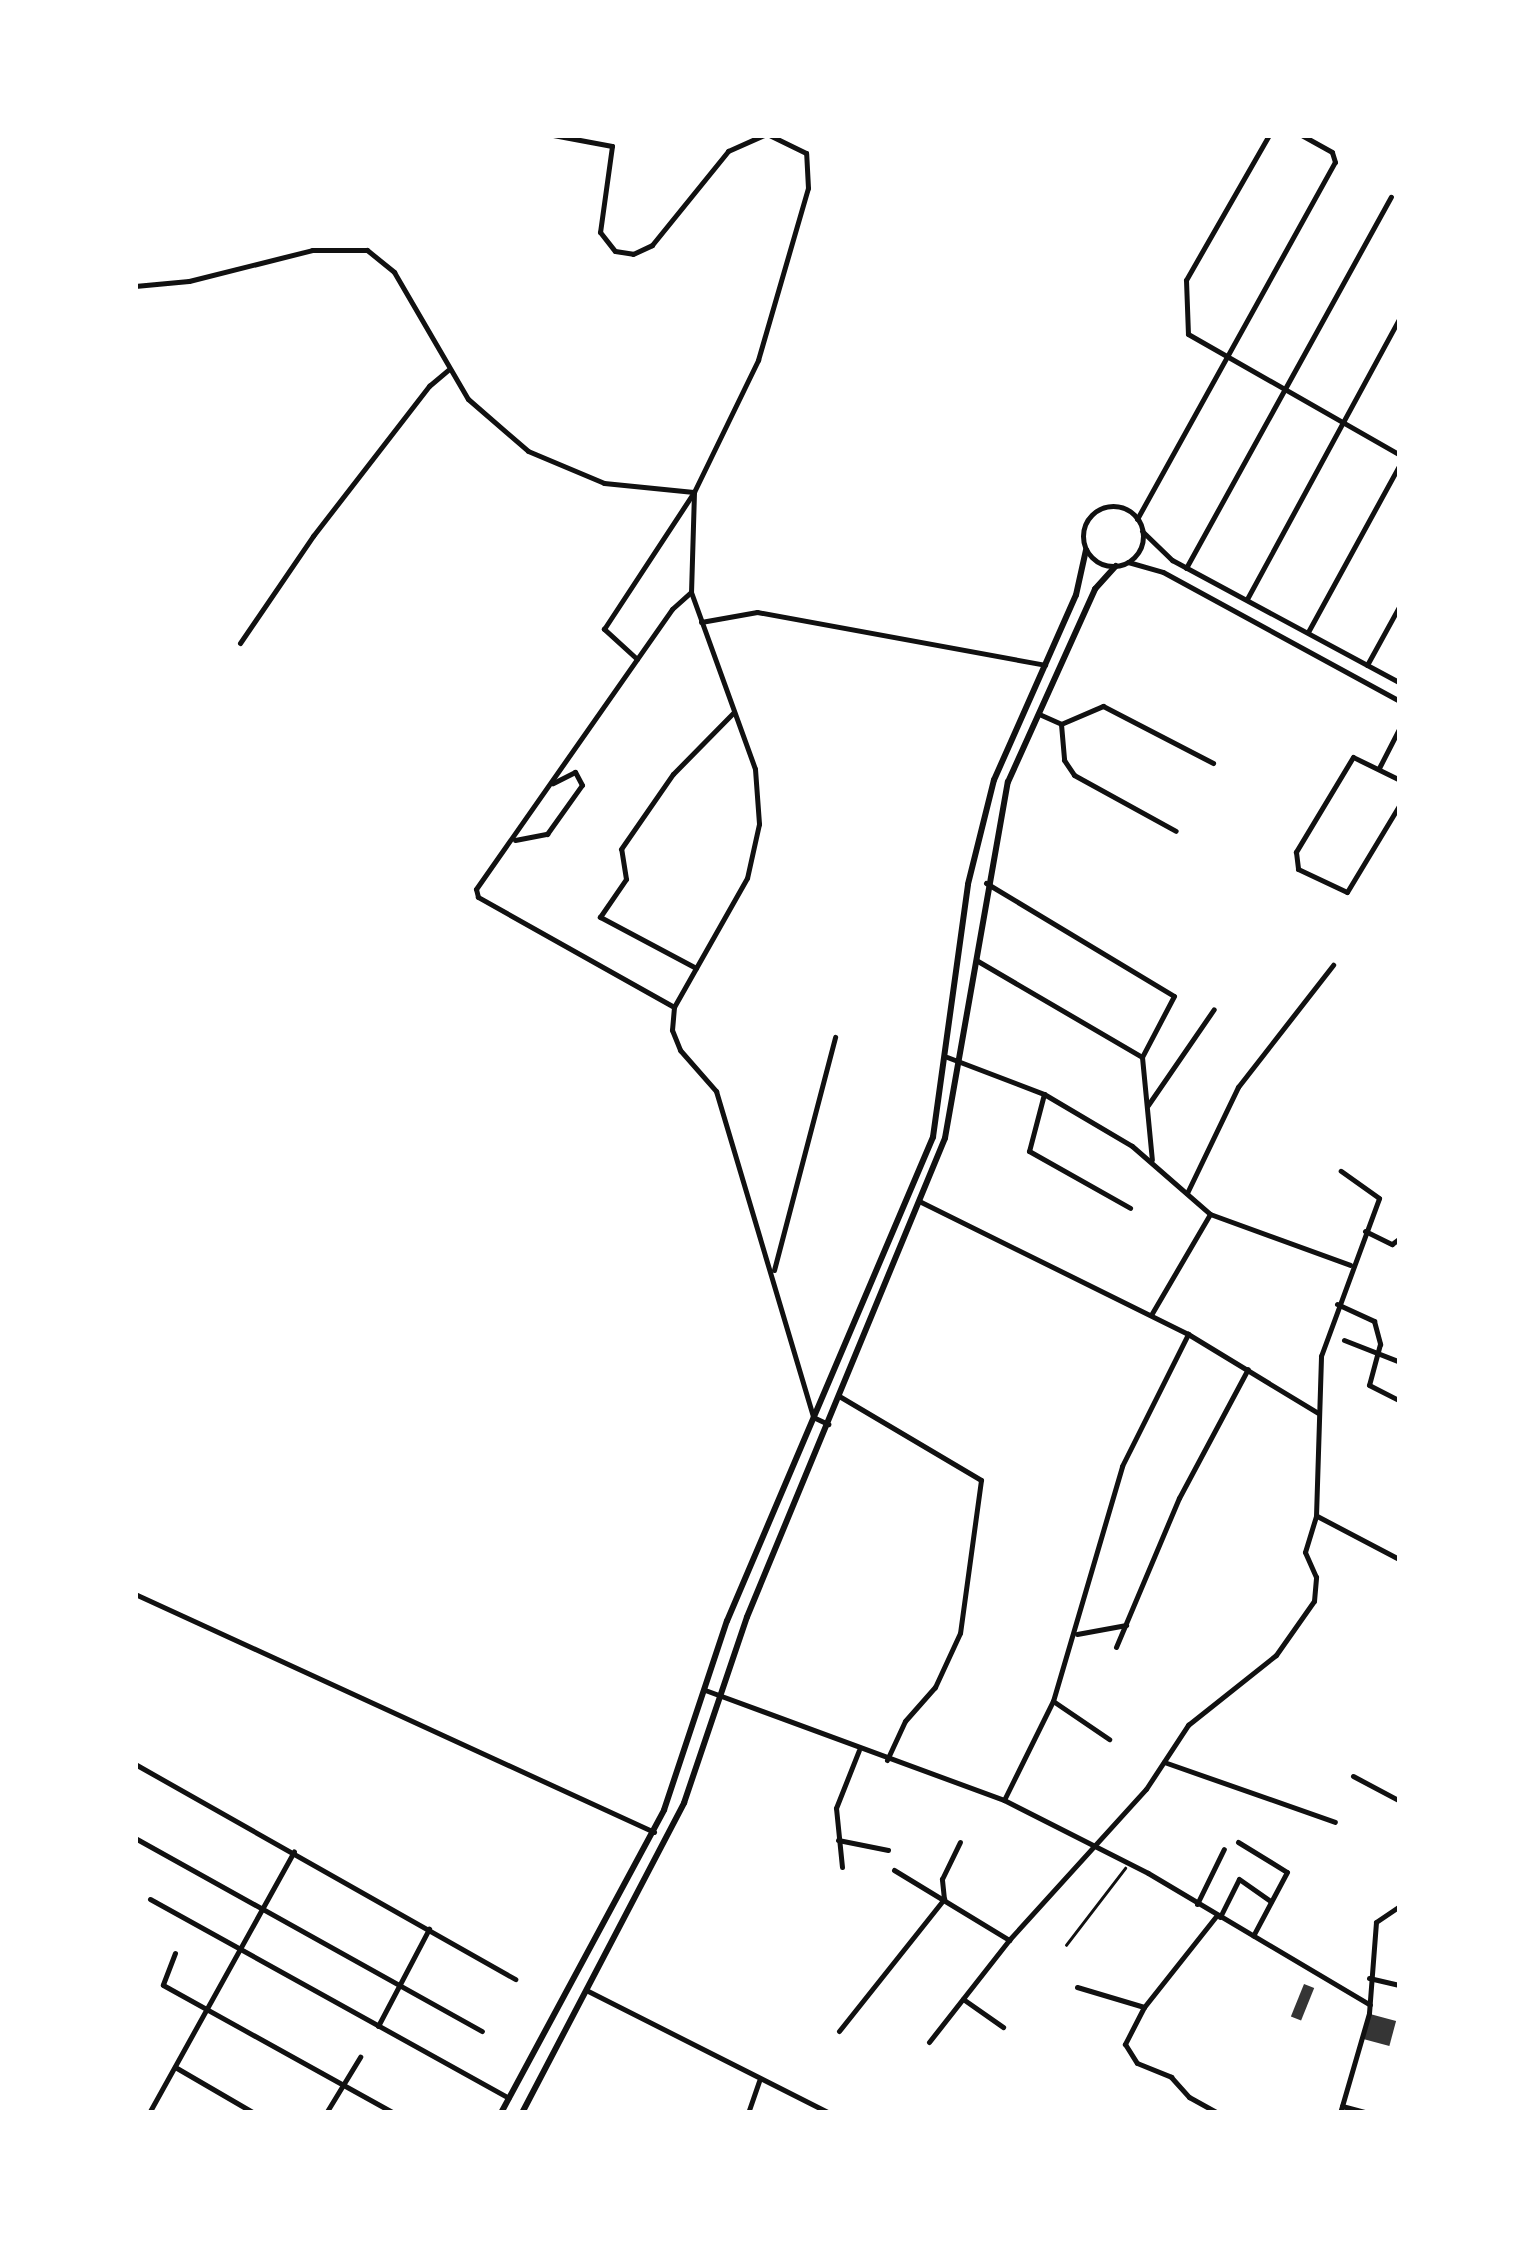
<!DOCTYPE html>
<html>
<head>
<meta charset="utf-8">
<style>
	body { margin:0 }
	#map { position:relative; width:1535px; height:2248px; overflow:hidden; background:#fff; font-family:"Varela Round",sans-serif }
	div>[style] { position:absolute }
	.building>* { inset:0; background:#353535; transform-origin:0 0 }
	.path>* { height:2.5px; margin:-1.25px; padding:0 1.25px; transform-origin:1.25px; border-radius:1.25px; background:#111 }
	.minor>* { height:5px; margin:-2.5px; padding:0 2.5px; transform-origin:2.5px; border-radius:2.5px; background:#111 }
	.minor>.ring { margin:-2.5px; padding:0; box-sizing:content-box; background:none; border:5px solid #111; border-radius:50% }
	.tertiary>* { height:6px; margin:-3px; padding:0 3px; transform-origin:3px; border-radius:3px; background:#111 }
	span { translate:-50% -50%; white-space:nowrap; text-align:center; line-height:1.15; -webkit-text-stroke:10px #fff; paint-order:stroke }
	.frame { position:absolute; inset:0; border:138px solid #fff; pointer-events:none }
</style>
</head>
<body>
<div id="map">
	<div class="building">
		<i style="left:1304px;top:1984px;width:11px;height:35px;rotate:22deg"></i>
		<i style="left:1370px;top:2014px;width:27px;height:26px;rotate:15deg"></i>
	</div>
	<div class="path">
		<i style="left:1066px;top:1945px;width:97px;rotate:-52.5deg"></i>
	</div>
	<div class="minor">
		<i style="left:553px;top:135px;width:60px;rotate:10.6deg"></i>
		<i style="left:612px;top:146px;width:87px;rotate:97.9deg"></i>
		<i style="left:600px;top:232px;width:24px;rotate:52deg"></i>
		<i style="left:615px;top:251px;width:18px;rotate:9deg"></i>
		<i style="left:633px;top:254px;width:21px;rotate:-25deg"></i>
		<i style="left:652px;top:245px;width:121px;rotate:-51deg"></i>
		<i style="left:728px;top:151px;width:39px;rotate:-24deg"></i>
		<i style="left:1269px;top:135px;width:167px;rotate:119.8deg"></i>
		<i style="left:1186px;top:280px;width:54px;rotate:87.9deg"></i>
		<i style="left:1188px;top:334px;width:244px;rotate:29.7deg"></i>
		<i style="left:135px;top:286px;width:54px;rotate:-5.3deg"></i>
		<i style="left:189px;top:281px;width:127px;rotate:-14.1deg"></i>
		<i style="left:312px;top:250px;width:55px"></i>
		<i style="left:367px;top:250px;width:35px;rotate:39deg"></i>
		<i style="left:394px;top:272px;width:147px;rotate:59.8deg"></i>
		<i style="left:468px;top:399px;width:79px;rotate:40.9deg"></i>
		<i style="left:528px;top:451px;width:82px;rotate:22.8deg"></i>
		<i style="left:604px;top:483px;width:90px;rotate:5.7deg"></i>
		<i style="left:694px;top:492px;width:100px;rotate:91.7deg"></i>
		<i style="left:691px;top:592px;width:188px;rotate:70.1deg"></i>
		<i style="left:755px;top:769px;width:55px;rotate:85.8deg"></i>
		<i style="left:759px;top:824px;width:55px;rotate:102.5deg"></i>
		<i style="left:747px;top:878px;width:148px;rotate:119.5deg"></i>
		<i style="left:674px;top:1007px;width:23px;rotate:95deg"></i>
		<i style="left:672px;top:1030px;width:22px;rotate:68deg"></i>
		<i style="left:680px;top:1050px;width:55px;rotate:48.7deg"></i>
		<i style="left:716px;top:1091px;width:340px;rotate:73.4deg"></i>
		<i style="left:813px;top:1417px;width:17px;rotate:25deg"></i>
		<i class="ring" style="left:1083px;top:506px;width:55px;height:55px"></i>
		<i style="left:1137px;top:519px;width:408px;rotate:-61deg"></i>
		<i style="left:1335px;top:162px;width:10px;rotate:-107deg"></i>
		<i style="left:1332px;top:152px;width:35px;rotate:-151deg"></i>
		<i style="left:1142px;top:531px;width:42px;rotate:44deg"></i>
		<i style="left:1172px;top:560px;width:259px;rotate:28.3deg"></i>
		<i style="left:1128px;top:562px;width:36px;rotate:16deg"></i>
		<i style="left:1163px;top:572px;width:270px;rotate:28.6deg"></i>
		<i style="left:1186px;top:568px;width:424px;rotate:-61.1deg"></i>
		<i style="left:1247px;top:599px;width:321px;rotate:-61.5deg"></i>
		<i style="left:701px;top:622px;width:57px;rotate:-10.1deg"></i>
		<i style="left:757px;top:612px;width:293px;rotate:10.4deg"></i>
		<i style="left:1308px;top:632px;width:192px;rotate:-61.3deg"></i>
		<i style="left:240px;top:643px;width:130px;rotate:-55.7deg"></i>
		<i style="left:313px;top:536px;width:190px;rotate:-52.3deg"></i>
		<i style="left:429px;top:386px;width:25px;rotate:-40deg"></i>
		<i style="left:637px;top:659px;width:45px;rotate:-137.7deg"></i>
		<i style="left:604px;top:629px;width:164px;rotate:-56.7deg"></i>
		<i style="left:694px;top:492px;width:147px;rotate:-64.1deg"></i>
		<i style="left:758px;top:360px;width:179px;rotate:-73.8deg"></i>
		<i style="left:808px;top:188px;width:35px;rotate:-93deg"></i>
		<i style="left:806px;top:153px;width:41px;rotate:-154.1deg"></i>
		<i style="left:1367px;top:665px;width:68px;rotate:-61.2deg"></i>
		<i style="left:1039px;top:714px;width:24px;rotate:24deg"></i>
		<i style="left:1061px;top:724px;width:36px;rotate:85deg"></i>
		<i style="left:1064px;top:760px;width:18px;rotate:56deg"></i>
		<i style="left:1074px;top:775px;width:116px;rotate:28.8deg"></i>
		<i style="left:1061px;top:724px;width:46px;rotate:-23.2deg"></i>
		<i style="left:1103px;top:706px;width:124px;rotate:27.4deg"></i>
		<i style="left:1379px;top:768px;width:46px;rotate:-62.9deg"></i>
		<i style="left:1400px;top:780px;width:52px;rotate:-153.9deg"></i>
		<i style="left:1353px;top:757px;width:111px;rotate:121deg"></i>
		<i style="left:1296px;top:852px;width:17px;rotate:83deg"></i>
		<i style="left:1298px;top:869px;width:54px;rotate:25.1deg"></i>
		<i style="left:1347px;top:892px;width:103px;rotate:-58.9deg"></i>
		<i style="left:515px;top:840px;width:33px;rotate:-11deg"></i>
		<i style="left:547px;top:834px;width:60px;rotate:-54.5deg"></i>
		<i style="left:582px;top:785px;width:15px;rotate:-118deg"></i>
		<i style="left:575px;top:772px;width:25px;rotate:153deg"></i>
		<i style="left:986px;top:883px;width:219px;rotate:31deg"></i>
		<i style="left:1174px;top:996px;width:69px;rotate:117.7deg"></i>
		<i style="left:1142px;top:1057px;width:103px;rotate:84.5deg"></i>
		<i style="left:976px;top:960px;width:192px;rotate:30.3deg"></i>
		<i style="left:696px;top:968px;width:109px;rotate:-152deg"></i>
		<i style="left:600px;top:917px;width:46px;rotate:-55.6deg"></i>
		<i style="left:626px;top:879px;width:30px;rotate:-99deg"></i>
		<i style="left:621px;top:849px;width:91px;rotate:-55.3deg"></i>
		<i style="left:673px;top:774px;width:87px;rotate:-45.5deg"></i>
		<i style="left:674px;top:1007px;width:225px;rotate:-150.7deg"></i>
		<i style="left:478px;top:897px;width:8px;rotate:-104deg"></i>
		<i style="left:476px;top:889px;width:342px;rotate:-55deg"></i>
		<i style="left:672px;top:609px;width:25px;rotate:-42deg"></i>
		<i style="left:947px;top:1057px;width:104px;rotate:20.9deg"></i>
		<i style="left:1044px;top:1094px;width:102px;rotate:30.6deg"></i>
		<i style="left:1132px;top:1146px;width:103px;rotate:41.1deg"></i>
		<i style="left:1210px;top:1214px;width:149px;rotate:20deg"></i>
		<i style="left:1044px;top:1094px;width:59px;rotate:104.7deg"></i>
		<i style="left:1029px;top:1151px;width:116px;rotate:29.4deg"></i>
		<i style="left:1148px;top:1105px;width:116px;rotate:-55.5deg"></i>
		<i style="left:1187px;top:1193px;width:118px;rotate:-64.3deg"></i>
		<i style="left:1238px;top:1087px;width:155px;rotate:-52.1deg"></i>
		<i style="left:919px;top:1201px;width:300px;rotate:26.3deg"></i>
		<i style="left:1188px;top:1334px;width:152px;rotate:31.3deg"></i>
		<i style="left:1365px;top:1231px;width:30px;rotate:26deg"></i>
		<i style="left:1392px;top:1244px;width:10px;rotate:-37deg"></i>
		<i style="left:774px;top:1270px;width:241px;rotate:-75.3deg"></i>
		<i style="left:1337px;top:1304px;width:41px;rotate:24.7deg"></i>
		<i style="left:1374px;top:1321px;width:24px;rotate:75deg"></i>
		<i style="left:1380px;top:1344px;width:42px;rotate:105deg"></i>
		<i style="left:1369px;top:1385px;width:35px;rotate:27deg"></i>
		<i style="left:1151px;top:1315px;width:117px;rotate:-59.7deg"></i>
		<i style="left:1344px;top:1340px;width:60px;rotate:21.4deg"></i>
		<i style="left:839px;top:1396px;width:165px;rotate:30.6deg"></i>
		<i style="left:981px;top:1480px;width:154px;rotate:97.8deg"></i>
		<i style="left:960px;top:1633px;width:60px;rotate:114.8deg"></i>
		<i style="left:935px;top:1687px;width:45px;rotate:131.4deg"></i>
		<i style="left:905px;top:1721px;width:43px;rotate:114.8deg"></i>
		<i style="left:1317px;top:1516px;width:93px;rotate:27.7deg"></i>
		<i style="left:135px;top:1594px;width:571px;rotate:24.63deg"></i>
		<i style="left:1077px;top:1634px;width:50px;rotate:-10.4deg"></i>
		<i style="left:1116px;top:1647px;width:162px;rotate:-67.1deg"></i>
		<i style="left:1179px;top:1498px;width:146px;rotate:-61.9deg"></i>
		<i style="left:705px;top:1690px;width:319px;rotate:20.2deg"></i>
		<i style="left:1004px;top:1800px;width:161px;rotate:26.9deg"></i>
		<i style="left:1148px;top:1873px;width:258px;rotate:30.7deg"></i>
		<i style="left:1053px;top:1701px;width:68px;rotate:34.2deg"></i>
		<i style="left:1164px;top:1762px;width:181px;rotate:19.3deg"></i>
		<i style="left:135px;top:1764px;width:437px;rotate:29.5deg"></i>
		<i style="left:1353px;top:1776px;width:53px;rotate:28deg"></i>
		<i style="left:1004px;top:1800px;width:110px;rotate:-63.7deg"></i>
		<i style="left:1053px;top:1701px;width:245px;rotate:-73.6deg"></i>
		<i style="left:1122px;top:1466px;width:148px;rotate:-63.4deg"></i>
		<i style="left:135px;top:1838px;width:397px;rotate:29.1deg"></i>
		<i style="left:838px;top:1840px;width:51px;rotate:11.3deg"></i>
		<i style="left:1238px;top:1842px;width:57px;rotate:31.5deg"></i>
		<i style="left:1287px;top:1872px;width:72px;rotate:118deg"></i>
		<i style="left:842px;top:1867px;width:59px;rotate:-95.8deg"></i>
		<i style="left:836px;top:1808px;width:62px;rotate:-68.4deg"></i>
		<i style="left:894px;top:1870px;width:135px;rotate:31.3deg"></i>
		<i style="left:150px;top:1899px;width:410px;rotate:29deg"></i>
		<i style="left:1197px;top:1904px;width:61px;rotate:-63.9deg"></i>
		<i style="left:1217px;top:1915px;width:117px;rotate:128.4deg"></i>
		<i style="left:1144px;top:2007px;width:42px;rotate:117.2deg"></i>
		<i style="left:1125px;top:2044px;width:22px;rotate:58deg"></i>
		<i style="left:1137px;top:2063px;width:37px;rotate:22deg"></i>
		<i style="left:1171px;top:2077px;width:27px;rotate:48deg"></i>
		<i style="left:1189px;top:2097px;width:33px;rotate:29deg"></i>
		<i style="left:1220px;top:1917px;width:42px;rotate:-63.4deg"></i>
		<i style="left:1239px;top:1879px;width:39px;rotate:35deg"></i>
		<i style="left:175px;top:1953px;width:34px;rotate:111deg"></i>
		<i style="left:163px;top:1985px;width:264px;rotate:29deg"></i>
		<i style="left:1369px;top:1978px;width:32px;rotate:13deg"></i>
		<i style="left:1077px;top:1987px;width:70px;rotate:16.6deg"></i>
		<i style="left:588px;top:1991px;width:270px;rotate:26.8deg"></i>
		<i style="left:963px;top:1999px;width:49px;rotate:35deg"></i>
		<i style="left:378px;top:2026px;width:110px;rotate:-62.3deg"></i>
		<i style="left:839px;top:2031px;width:169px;rotate:-51.5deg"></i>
		<i style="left:944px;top:1899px;width:20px;rotate:-96deg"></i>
		<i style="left:942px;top:1879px;width:41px;rotate:-64.1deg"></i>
		<i style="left:929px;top:2042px;width:130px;rotate:-51.9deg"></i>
		<i style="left:1009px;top:1940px;width:204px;rotate:-47.8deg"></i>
		<i style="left:1146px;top:1789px;width:77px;rotate:-56.7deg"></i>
		<i style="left:1188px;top:1725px;width:112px;rotate:-38.5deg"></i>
		<i style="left:1276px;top:1655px;width:66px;rotate:-54.9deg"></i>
		<i style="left:1314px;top:1601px;width:24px;rotate:-85deg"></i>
		<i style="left:1316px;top:1577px;width:27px;rotate:-114deg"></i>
		<i style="left:1305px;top:1552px;width:38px;rotate:-73deg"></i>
		<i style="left:1316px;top:1516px;width:160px;rotate:-88.2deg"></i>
		<i style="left:1321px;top:1356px;width:168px;rotate:-69.8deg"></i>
		<i style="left:1379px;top:1198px;width:47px;rotate:-144.6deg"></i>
		<i style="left:175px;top:2067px;width:91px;rotate:30.2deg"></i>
		<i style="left:1342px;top:2106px;width:28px;rotate:15deg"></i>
		<i style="left:149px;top:2113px;width:299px;rotate:-61deg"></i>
		<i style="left:326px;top:2113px;width:66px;rotate:-58.7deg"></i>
		<i style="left:748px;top:2113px;width:34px;rotate:-71deg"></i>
		<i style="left:1340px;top:2113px;width:104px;rotate:-73.8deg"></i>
		<i style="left:1369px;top:2013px;width:91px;rotate:-85.6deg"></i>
		<i style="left:1376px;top:1922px;width:29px;rotate:-34deg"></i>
	</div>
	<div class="tertiary">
		<i style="left:501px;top:2113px;width:344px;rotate:-61.7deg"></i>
		<i style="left:664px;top:1810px;width:199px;rotate:-71.6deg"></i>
		<i style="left:727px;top:1621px;width:526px;rotate:-66.94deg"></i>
		<i style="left:933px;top:1137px;width:255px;rotate:-82.1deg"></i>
		<i style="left:968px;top:884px;width:107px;rotate:-76deg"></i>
		<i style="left:994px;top:780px;width:202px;rotate:-66.1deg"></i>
		<i style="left:1076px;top:595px;width:46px;rotate:-77.5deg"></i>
		<i style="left:522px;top:2113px;width:350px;rotate:-62.4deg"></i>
		<i style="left:684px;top:1803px;width:196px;rotate:-71.3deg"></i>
		<i style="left:747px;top:1617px;width:518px;rotate:-67.54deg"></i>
		<i style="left:945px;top:1138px;width:362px;rotate:-80deg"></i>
		<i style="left:1008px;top:782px;width:212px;rotate:-65.7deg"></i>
		<i style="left:1095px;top:589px;width:31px;rotate:-48deg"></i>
	</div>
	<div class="frame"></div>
</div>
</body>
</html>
